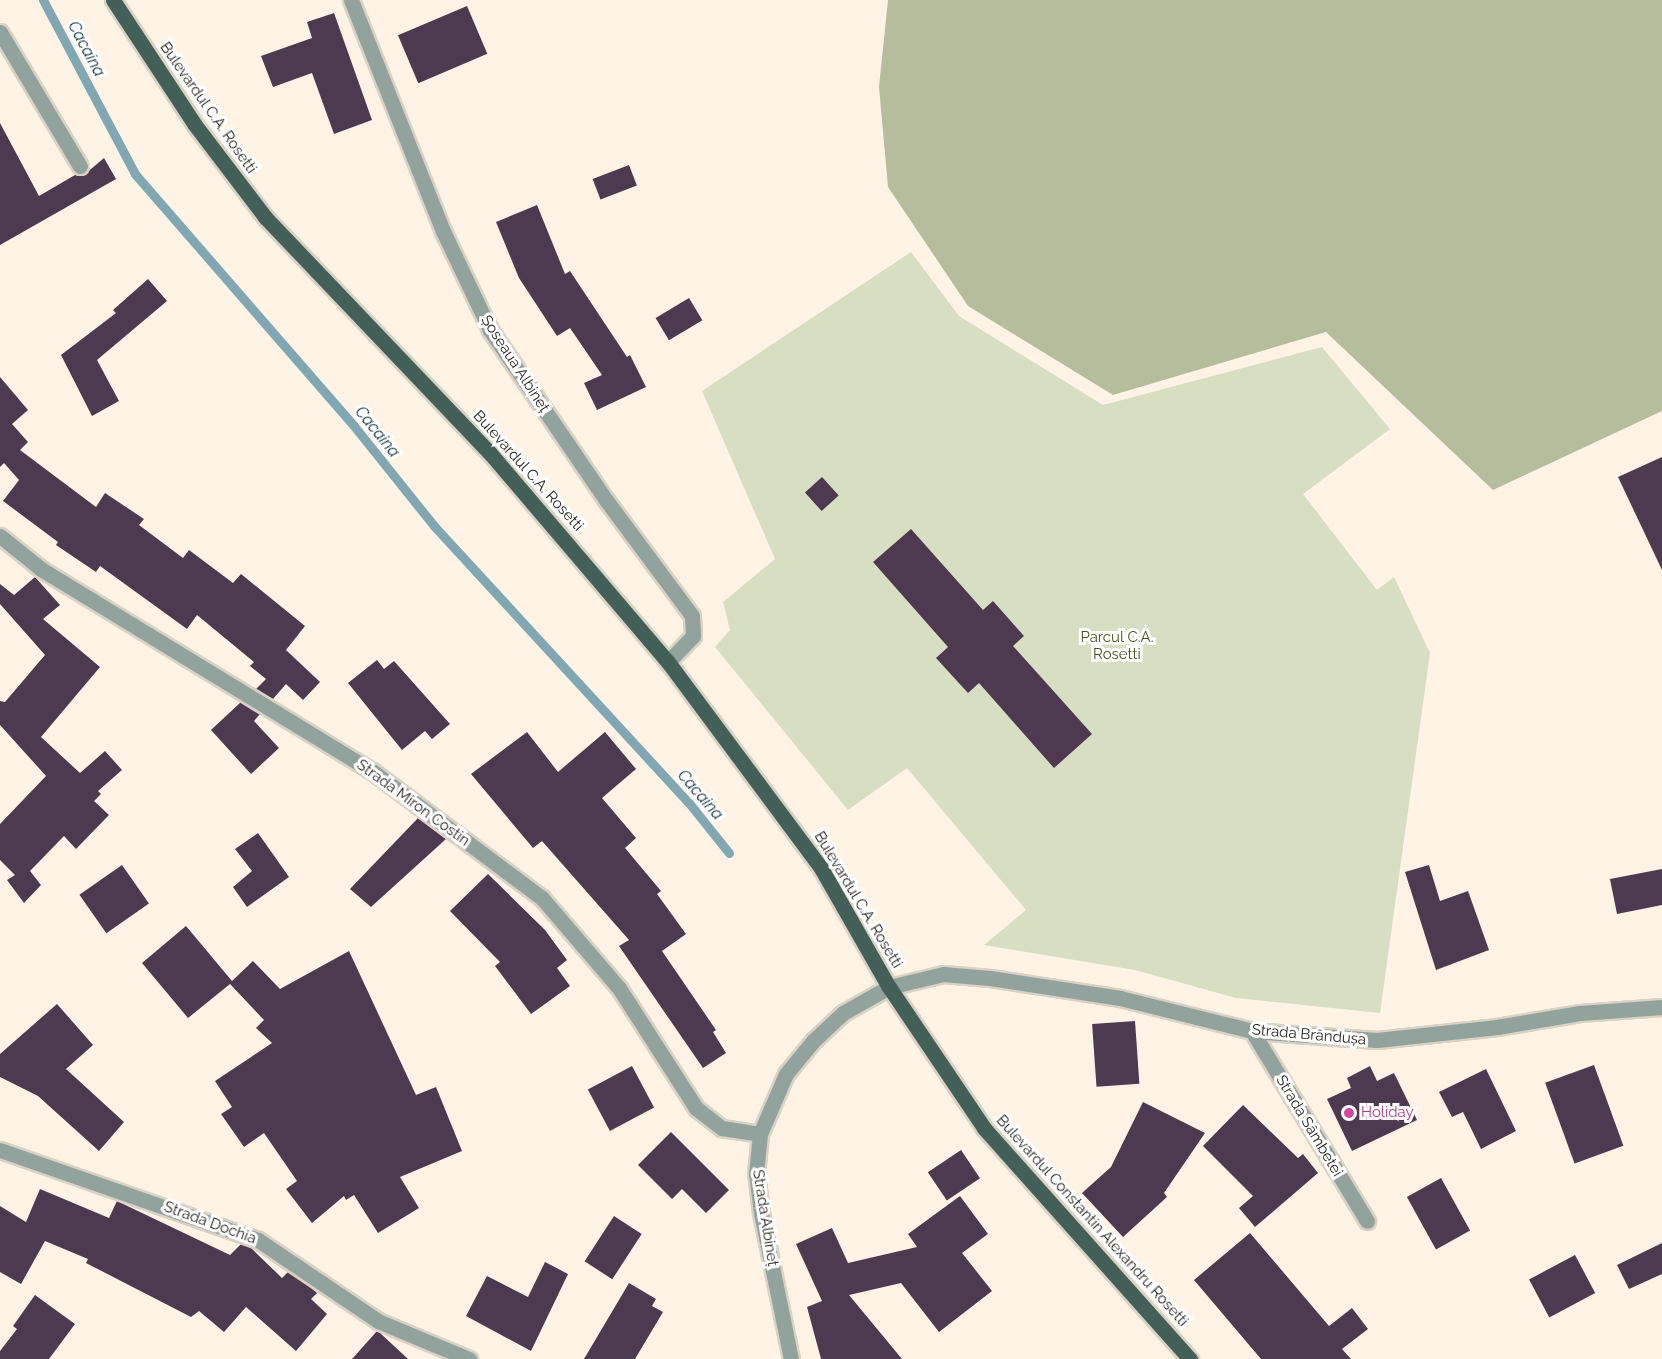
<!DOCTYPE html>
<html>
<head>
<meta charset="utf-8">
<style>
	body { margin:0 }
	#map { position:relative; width:1662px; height:1359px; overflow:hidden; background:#fef3e5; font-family:Raleway,sans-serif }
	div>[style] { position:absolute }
	.green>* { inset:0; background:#d7dec1 }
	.forest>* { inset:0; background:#b5bd9c }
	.stream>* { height:9px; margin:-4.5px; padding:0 4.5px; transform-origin:4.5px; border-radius:4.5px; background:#80a7b2 }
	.building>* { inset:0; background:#4e3a50; transform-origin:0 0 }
	.roads { filter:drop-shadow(2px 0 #dbd1c4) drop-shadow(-2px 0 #dbd1c4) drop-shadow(0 2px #dbd1c4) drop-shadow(0 -2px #dbd1c4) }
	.minor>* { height:15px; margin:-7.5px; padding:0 7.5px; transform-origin:7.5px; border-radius:7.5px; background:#92a39e }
	.major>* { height:15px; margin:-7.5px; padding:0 7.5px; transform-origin:7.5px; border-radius:7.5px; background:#426058 }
	.dots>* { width:16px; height:16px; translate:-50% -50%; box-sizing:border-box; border:3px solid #fff; border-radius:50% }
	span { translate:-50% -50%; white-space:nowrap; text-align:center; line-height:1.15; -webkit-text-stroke:6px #fff; paint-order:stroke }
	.street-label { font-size:15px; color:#221e17 }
	.park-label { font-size:15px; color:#4b5420 }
	.hotel-label { font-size:15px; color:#b23c85 }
	.left { translate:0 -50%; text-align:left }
	.water-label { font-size:16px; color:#0d333d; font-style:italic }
</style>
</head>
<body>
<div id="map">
	<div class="green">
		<i style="clip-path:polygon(911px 252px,959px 316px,1103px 405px,1322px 347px,1390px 429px,1303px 494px,1377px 590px,1394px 577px,1430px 653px,1380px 1013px,1236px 998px,1135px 970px,984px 945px,1026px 910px,907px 768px,848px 810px,715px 647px,730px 630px,723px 602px,775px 559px,702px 391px)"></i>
	</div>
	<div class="forest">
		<i style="clip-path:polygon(888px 0,1662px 0,1662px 411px,1493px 490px,1326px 332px,1113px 395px,968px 306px,888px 187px,879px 87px)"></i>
	</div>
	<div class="stream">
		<i style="left:43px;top:0;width:197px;rotate:62.1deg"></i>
		<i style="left:135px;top:174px;width:334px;rotate:49deg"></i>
		<i style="left:354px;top:426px;width:129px;rotate:51.3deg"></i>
		<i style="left:435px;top:527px;width:375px;rotate:47.4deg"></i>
		<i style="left:689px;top:803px;width:64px;rotate:51.3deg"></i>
	</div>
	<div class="building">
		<i style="left:467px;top:6px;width:52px;height:75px;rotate:67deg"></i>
		<i style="clip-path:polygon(334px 13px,372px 120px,334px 134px,312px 73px,273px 87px,261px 56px,312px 38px,307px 22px)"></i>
		<i style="clip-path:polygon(0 123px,39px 196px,75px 175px,84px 175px,104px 158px,116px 179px,0 245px)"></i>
		<i style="left:629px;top:165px;width:22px;height:39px;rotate:69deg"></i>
		<i style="clip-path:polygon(537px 205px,565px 274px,570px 271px,627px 357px,630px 355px,646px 387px,597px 410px,584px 383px,602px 375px,570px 328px,557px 336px,519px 278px,496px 222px)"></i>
		<i style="clip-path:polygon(148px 279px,167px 301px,97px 360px,119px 401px,92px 416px,61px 355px,116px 313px,113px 310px)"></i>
		<i style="left:689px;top:298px;width:26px;height:39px;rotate:59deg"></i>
		<i style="clip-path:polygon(0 377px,28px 410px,12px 424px,28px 442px,20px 450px,96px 507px,105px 493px,144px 519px,139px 525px,183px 558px,189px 550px,233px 583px,241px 574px,305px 626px,286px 650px,320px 682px,303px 700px,286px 684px,273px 699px,256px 689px,266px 679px,250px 666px,254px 662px,197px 615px,187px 629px,100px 566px,96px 572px,56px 545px,58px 542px,3px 501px,19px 480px,4px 463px,0 467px)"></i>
		<i style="clip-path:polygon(1662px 457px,1662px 570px,1618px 477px)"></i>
		<i style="left:822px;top:477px;width:25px;height:23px;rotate:48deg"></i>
		<i style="clip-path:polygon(911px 529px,983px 610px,993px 601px,1024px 636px,1013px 646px,1092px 734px,1054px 768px,979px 683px,968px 693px,936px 658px,948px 647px,873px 562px)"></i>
		<i style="clip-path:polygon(35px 577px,60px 605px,43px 619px,100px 667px,41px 737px,80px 773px,105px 751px,122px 770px,98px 791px,101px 794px,94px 801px,109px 815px,76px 849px,64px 836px,30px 871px,41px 885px,24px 903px,7px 880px,15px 875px,0 860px,0 824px,46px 776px,0 725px,0 701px,5px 702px,45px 655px,0 604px,0 584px,14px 595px)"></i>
		<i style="clip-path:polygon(377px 660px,384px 669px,394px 661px,450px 724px,432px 739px,425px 731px,402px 750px,348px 683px)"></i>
		<i style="clip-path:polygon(241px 702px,260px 714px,254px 721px,279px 748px,251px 774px,211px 730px)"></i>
		<i style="clip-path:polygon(527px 732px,558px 772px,605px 732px,636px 769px,602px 798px,636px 838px,625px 848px,661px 891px,657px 894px,686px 934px,662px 951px,716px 1030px,713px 1032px,726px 1053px,703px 1068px,619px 946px,629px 940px,542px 841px,533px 848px,471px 774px)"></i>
		<i style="clip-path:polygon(418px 818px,446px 839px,371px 907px,350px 889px)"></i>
		<i style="clip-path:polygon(258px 833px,289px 877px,247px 907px,233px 887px,252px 871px,235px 849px)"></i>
		<i style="left:122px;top:865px;width:47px;height:52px;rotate:55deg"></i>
		<i style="clip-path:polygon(1429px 865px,1440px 901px,1468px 891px,1489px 950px,1436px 970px,1405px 872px)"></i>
		<i style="clip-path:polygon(1662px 869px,1662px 905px,1617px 914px,1610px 879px)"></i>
		<i style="clip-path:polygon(488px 874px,545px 930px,567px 960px,557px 968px,570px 986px,531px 1014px,495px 966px,500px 962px,450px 911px)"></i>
		<i style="clip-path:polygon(186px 926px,232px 981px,253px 961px,280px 989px,349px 951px,416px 1095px,436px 1087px,462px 1151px,400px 1177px,419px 1208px,378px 1233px,354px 1195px,346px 1200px,344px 1196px,312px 1223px,286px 1189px,297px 1181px,264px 1133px,244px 1147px,221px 1114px,232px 1107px,215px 1081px,272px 1043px,256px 1028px,264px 1020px,230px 984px,188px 1018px,142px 963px)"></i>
		<i style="clip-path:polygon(57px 1004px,93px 1045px,66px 1069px,124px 1122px,99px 1151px,38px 1096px,0 1077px,0 1054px)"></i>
		<i style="left:1135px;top:1021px;width:63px;height:43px;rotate:86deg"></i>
		<i style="left:1594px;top:1065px;width:86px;height:52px;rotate:70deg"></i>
		<i style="left:632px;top:1066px;width:47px;height:50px;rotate:62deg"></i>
		<i style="clip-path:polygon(1370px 1066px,1377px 1081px,1394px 1073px,1417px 1120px,1352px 1151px,1327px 1099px,1351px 1088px,1347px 1078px)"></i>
		<i style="clip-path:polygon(1486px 1069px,1516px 1131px,1481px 1149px,1463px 1112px,1452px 1117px,1439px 1092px)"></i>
		<i style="clip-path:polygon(1143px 1102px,1205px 1133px,1164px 1193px,1167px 1197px,1123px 1237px,1082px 1193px,1111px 1167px)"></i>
		<i style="clip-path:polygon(1243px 1105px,1298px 1158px,1303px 1154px,1318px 1173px,1255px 1227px,1239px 1208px,1253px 1196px,1203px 1146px)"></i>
		<i style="clip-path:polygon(671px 1132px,729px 1190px,706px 1213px,682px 1189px,672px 1199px,638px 1165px)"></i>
		<i style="left:961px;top:1150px;width:34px;height:40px;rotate:56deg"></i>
		<i style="left:1441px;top:1178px;width:60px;height:39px;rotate:61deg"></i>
		<i style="clip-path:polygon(40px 1189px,109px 1218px,117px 1201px,230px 1255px,241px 1244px,250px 1247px,282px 1278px,288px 1272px,308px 1285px,317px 1293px,311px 1299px,327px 1314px,296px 1351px,246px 1307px,224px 1332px,199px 1311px,191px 1317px,86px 1263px,88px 1259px,45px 1241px,21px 1284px,0 1272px,0 1206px,26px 1222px)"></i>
		<i style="clip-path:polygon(960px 1196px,988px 1234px,962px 1253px,992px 1291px,939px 1332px,901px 1283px,849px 1295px,902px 1359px,821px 1359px,807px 1307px,822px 1301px,796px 1244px,832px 1228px,848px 1263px,917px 1247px,908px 1234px)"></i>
		<i style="left:614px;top:1216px;width:33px;height:54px;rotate:33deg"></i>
		<i style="clip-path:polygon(1250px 1233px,1329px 1326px,1352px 1308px,1368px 1329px,1342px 1349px,1351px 1359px,1261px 1359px,1194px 1280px)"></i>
		<i style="clip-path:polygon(1662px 1243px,1662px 1274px,1629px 1289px,1617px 1265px)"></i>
		<i style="left:1575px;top:1255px;width:43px;height:52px;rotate:62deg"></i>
		<i style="clip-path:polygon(545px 1262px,568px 1274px,531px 1351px,466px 1316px,487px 1276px,528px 1297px)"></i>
		<i style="clip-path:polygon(629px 1283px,656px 1299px,652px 1306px,663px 1312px,635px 1359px,584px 1359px)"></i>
		<i style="clip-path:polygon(35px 1295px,75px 1324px,49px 1359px,0 1359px,0 1351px,17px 1329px,13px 1326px)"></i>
		<i style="clip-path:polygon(377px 1331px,379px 1332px,408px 1359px,352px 1359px)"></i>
	</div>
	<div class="roads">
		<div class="minor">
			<i style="left:351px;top:0;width:249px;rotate:68.3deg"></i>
			<i style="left:443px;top:231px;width:110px;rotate:64.6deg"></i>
			<i style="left:490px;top:330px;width:206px;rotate:55.7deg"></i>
			<i style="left:606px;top:500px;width:144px;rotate:53.4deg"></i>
			<i style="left:692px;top:616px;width:20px;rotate:87deg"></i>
			<i style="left:693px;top:636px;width:36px;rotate:134deg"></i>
			<i style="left:0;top:32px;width:156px;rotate:59.2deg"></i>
			<i style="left:0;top:536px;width:53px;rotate:38.8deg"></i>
			<i style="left:41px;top:569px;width:388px;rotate:31.4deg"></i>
			<i style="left:372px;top:771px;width:212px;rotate:36.8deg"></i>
			<i style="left:542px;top:898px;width:118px;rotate:49.5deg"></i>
			<i style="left:619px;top:988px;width:143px;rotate:57.3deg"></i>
			<i style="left:696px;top:1108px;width:33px;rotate:38deg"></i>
			<i style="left:722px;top:1128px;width:38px;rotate:9deg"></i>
			<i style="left:1252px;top:1031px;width:222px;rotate:58.8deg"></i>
			<i style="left:0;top:1150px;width:273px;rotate:19.2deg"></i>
			<i style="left:258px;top:1240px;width:145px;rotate:34deg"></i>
			<i style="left:378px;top:1321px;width:99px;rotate:22.7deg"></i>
			<i style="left:791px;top:1359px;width:149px;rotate:-101.6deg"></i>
			<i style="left:761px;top:1213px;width:39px;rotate:-97deg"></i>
			<i style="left:756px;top:1174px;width:40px;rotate:-84.3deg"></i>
			<i style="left:760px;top:1134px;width:65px;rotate:-66.6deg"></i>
			<i style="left:786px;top:1074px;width:43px;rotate:-50.7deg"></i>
			<i style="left:813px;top:1041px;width:41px;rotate:-43deg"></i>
			<i style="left:843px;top:1013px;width:53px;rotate:-29.5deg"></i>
			<i style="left:889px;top:987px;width:56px;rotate:-13.5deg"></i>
			<i style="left:943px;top:974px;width:47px;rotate:4.9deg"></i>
			<i style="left:990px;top:978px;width:132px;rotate:8.7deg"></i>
			<i style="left:1120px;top:998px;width:136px;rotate:14deg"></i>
			<i style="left:1252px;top:1031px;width:125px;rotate:4.1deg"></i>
			<i style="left:1377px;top:1040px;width:121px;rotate:-6.2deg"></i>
			<i style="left:1497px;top:1027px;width:84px;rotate:-9.6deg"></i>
			<i style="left:1580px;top:1013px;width:82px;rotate:-4.2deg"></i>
		</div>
		<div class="major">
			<i style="left:113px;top:0;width:149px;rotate:56.7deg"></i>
			<i style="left:195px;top:125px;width:116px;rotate:52.7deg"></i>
			<i style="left:265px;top:217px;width:326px;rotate:46.4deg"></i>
			<i style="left:490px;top:453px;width:275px;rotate:49.6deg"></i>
			<i style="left:668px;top:662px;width:257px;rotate:53.4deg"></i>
			<i style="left:821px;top:868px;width:137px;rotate:60.3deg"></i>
			<i style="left:889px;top:987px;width:170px;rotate:56deg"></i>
			<i style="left:984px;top:1128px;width:310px;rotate:48.3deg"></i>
		</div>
	</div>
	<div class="dots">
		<i style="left:1349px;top:1113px;background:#d1479c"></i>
	</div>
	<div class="street-label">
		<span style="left:208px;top:108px;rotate:55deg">Bulevardul C.A. Rosetti</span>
		<span style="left:515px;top:364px;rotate:57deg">Șoseaua Albineț</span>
		<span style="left:528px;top:471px;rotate:48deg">Bulevardul C.A. Rosetti</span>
		<span style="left:413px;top:803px;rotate:36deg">Strada Miron Costin</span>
		<span style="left:858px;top:900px;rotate:59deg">Bulevardul C.A. Rosetti</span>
		<span style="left:1309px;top:1035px;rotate:5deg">Strada Brândușa</span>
		<span style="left:1309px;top:1126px;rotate:59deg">Strada Sâmbetei</span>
		<span style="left:765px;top:1218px;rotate:81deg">Strada Albineț</span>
		<span style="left:1092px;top:1221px;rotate:48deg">Bulevardul Constantin Alexandru Rosetti</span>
		<span style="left:210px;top:1223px;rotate:20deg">Strada Dochia</span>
	</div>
	<div class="park-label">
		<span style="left:1117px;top:646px">Parcul C.A.<br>Rosetti</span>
	</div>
	<div class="hotel-label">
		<span class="left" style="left:1361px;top:1113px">Holiday</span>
	</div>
	<div class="water-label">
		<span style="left:86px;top:49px;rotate:62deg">Cacaina</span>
		<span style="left:377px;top:432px;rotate:51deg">Cacaina</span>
		<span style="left:700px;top:795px;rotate:49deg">Cacaina</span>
	</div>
</div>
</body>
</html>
